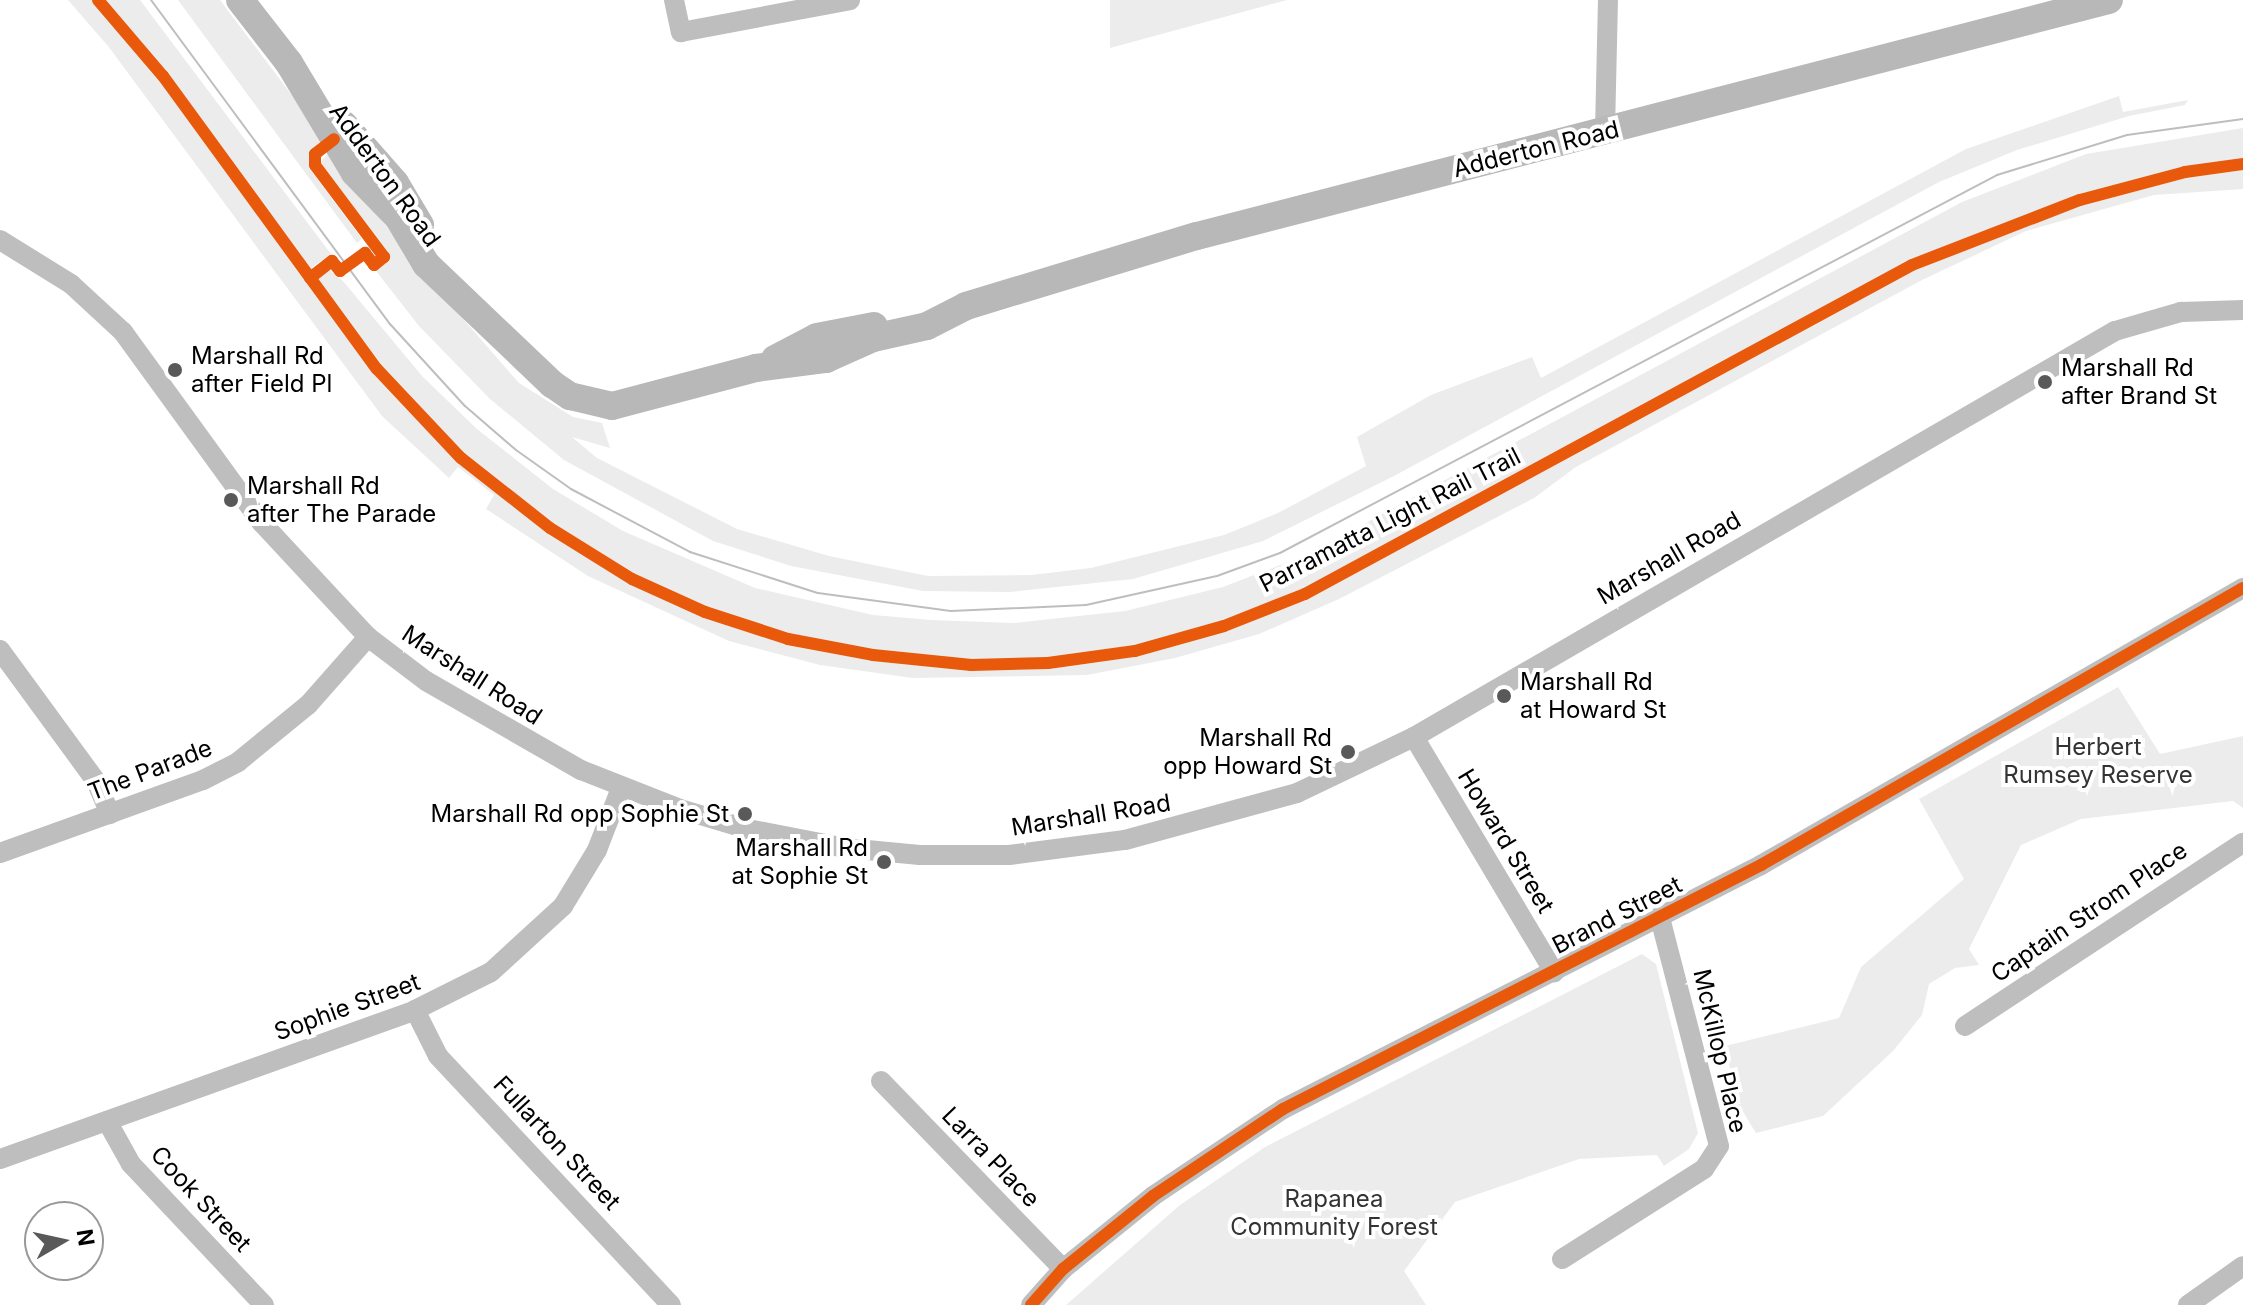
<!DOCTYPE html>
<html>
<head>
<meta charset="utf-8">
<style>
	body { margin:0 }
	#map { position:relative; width:2243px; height:1305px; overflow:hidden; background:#fff; font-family:Inter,sans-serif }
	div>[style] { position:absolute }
	.green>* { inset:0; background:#ececec }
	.street>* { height:20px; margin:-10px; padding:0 10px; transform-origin:10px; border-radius:10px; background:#bebebe }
	.secondary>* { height:28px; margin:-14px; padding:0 14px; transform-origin:14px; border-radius:14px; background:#b8b8b8 }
	.tram>* { height:2px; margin:-1px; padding:0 1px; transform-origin:1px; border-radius:1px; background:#bebebe }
	.cycleway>* { height:12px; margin:-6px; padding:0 6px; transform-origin:6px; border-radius:6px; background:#e8590c }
	.dots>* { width:22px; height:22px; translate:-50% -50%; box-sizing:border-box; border:4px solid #fff; border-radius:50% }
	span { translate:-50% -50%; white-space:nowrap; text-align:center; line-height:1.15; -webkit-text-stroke:8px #fff; paint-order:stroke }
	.street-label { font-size:24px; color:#000 }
	.poi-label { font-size:24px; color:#000 }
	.left { translate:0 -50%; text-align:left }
	.right { translate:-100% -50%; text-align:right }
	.park-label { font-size:24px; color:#333 }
	.north { position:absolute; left:24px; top:1201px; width:80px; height:80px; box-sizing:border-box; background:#fff; border:2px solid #999; border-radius:50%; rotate:81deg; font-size:22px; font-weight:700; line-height:32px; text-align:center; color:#000 }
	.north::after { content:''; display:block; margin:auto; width:28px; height:36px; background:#595959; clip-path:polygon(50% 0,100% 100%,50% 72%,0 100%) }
</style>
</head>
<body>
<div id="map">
	<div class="green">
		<i style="clip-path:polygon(68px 0,140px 0,331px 254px,312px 267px,319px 277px,329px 270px,343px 281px,423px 377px,477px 429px,553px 489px,623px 531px,755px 588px,873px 615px,931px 620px,1013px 623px,1125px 611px,1223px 587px,1306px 555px,1962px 202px,2086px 154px,2243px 128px,2243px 189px,2154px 195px,2026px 231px,1922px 280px,1576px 467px,1534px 498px,1339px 599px,1259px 634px,1175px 658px,1087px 675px,913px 678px,820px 665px,729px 641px,588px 576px,486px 509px,494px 495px,458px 467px,449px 478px,382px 416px,108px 46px)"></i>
		<i style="clip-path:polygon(178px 0,220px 0,324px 138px,310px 152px,309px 168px,362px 239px,357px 243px)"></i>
		<i style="clip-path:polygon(1110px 0,1287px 0,1110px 48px)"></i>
		<i style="clip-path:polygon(2119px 96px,2123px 112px,2188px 100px,2185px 105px,2129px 116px,2017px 150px,1939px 182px,1394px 476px,1263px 541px,1133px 579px,1010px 592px,923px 591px,791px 566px,713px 541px,564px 460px,490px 399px,419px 326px,376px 271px,391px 259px,320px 163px,330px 150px,410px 258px,519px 383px,573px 417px,602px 423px,610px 448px,572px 437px,597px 458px,737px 529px,829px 556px,928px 576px,1031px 575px,1091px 568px,1224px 535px,1278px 513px,1366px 466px,1357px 437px,1431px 395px,1532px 357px,1541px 378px,1966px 149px)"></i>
		<i style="clip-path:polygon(2118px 687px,2160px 754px,2243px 736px,2243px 808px,2233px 801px,2081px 819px,2021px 845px,1969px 949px,1979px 965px,1955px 968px,1929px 984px,1922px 1015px,1893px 1051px,1823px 1116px,1756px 1133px,1738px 1104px,1725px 1046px,1839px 1018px,1861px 967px,1964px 879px,1919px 799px)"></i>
		<i style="clip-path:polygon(1642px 954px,1656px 964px,1698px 1133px,1689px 1149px,1664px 1166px,1657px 1155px,1579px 1159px,1455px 1202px,1404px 1271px,1426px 1305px,1066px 1305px,1180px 1205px,1265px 1147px)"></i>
	</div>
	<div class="street">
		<i style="left:674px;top:0;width:33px;rotate:78deg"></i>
		<i style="left:681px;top:32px;width:172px;rotate:-10.7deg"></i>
		<i style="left:1605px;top:131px;width:131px;rotate:-88.7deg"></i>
		<i style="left:0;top:240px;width:84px;rotate:31.8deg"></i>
		<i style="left:71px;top:284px;width:71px;rotate:42.7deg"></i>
		<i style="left:123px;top:332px;width:236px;rotate:54deg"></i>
		<i style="left:262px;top:523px;width:156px;rotate:47.1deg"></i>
		<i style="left:368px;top:637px;width:73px;rotate:37.2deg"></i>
		<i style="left:426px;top:681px;width:179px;rotate:29.9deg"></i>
		<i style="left:581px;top:770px;width:106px;rotate:21.5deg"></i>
		<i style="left:680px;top:809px;width:71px;rotate:16.4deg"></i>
		<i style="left:748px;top:829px;width:100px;rotate:11deg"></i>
		<i style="left:846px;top:848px;width:74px;rotate:5.4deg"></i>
		<i style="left:920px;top:855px;width:89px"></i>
		<i style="left:1009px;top:855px;width:117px;rotate:-7.4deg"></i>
		<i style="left:1125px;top:840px;width:178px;rotate:-15.3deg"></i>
		<i style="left:1297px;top:793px;width:130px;rotate:-25.6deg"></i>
		<i style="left:1414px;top:737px;width:810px;rotate:-30.08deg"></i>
		<i style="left:2115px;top:331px;width:69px;rotate:-16.1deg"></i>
		<i style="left:2181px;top:312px;width:62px;rotate:-1.8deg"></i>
		<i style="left:0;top:650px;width:162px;rotate:53.8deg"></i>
		<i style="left:96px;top:781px;width:36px;rotate:67deg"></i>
		<i style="left:1414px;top:737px;width:274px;rotate:59.2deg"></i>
		<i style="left:0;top:853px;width:216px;rotate:-19.8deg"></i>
		<i style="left:203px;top:780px;width:39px;rotate:-27deg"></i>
		<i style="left:238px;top:762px;width:90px;rotate:-39.2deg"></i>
		<i style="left:308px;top:705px;width:91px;rotate:-48.6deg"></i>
		<i style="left:415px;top:1010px;width:51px;rotate:63.4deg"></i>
		<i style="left:438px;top:1056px;width:341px;rotate:46.9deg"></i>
		<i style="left:1965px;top:1026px;width:333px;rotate:-33.4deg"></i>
		<i style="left:881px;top:1081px;width:262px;rotate:45.9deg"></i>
		<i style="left:107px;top:1121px;width:49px;rotate:60.8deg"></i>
		<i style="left:131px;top:1164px;width:194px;rotate:46.7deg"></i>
		<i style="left:0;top:1159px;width:441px;rotate:-19.7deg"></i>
		<i style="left:415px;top:1010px;width:85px;rotate:-26.6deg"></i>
		<i style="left:491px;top:972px;width:98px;rotate:-42.5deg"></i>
		<i style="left:563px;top:906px;width:66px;rotate:-58.7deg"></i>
		<i style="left:597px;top:850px;width:66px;rotate:-68.8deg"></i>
		<i style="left:1562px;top:1259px;width:168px;rotate:-32.4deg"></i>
		<i style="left:1704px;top:1169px;width:27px;rotate:-57deg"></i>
		<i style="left:1719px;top:1146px;width:236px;rotate:-104.5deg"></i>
		<i style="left:1031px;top:1305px;width:48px;rotate:-48.4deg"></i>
		<i style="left:1063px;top:1269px;width:116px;rotate:-39deg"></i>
		<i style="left:1153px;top:1196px;width:156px;rotate:-33.8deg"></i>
		<i style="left:1283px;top:1109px;width:537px;rotate:-27.04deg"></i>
		<i style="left:1761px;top:865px;width:556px;rotate:-29.89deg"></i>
		<i style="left:2188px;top:1305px;width:67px;rotate:-35.3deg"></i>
	</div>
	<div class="secondary">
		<i style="left:240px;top:0;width:80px;rotate:52.1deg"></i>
		<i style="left:289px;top:63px;width:128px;rotate:59deg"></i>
		<i style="left:355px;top:173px;width:62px;rotate:45.7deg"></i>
		<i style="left:398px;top:217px;width:55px;rotate:59.2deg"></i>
		<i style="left:426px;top:264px;width:174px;rotate:43.6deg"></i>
		<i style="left:552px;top:384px;width:22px;rotate:34deg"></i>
		<i style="left:570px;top:396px;width:43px;rotate:13.4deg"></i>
		<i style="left:612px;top:406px;width:149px;rotate:-14.8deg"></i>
		<i style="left:756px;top:368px;width:71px;rotate:-7.3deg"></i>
		<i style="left:826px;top:359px;width:51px;rotate:-24.1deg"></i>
		<i style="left:873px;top:338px;width:55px;rotate:-12.5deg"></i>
		<i style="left:927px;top:326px;width:44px;rotate:-27.1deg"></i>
		<i style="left:966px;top:306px;width:241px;rotate:-16.9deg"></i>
		<i style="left:1197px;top:236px;width:942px;rotate:-14.51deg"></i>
		<i style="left:344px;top:125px;width:77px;rotate:48.7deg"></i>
		<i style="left:395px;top:183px;width:49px;rotate:59.2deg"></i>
		<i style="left:775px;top:359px;width:47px;rotate:-27.6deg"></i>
		<i style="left:817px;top:337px;width:58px;rotate:-10.9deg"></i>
	</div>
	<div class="tram">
		<i style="left:151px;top:0;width:403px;rotate:53.6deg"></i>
		<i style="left:390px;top:324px;width:111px;rotate:47.6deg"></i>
		<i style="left:465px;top:406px;width:67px;rotate:40.8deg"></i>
		<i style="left:516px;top:450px;width:67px;rotate:35.3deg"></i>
		<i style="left:571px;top:489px;width:135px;rotate:27.9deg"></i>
		<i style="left:690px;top:552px;width:134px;rotate:17.8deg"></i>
		<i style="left:818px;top:593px;width:134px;rotate:7.7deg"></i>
		<i style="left:951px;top:611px;width:135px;rotate:-2.5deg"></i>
		<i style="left:1086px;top:605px;width:134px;rotate:-12.5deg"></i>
		<i style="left:1217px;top:576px;width:67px;rotate:-20.1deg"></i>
		<i style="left:1280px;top:553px;width:811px;rotate:-27.8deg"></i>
		<i style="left:1997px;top:175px;width:136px;rotate:-17.1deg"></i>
		<i style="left:2127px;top:135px;width:117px;rotate:-7.9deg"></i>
	</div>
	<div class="cycleway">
		<i style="left:98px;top:0;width:100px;rotate:49.5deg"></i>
		<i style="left:163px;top:76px;width:363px;rotate:53.9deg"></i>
		<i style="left:377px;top:369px;width:122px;rotate:46.7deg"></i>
		<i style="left:461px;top:458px;width:113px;rotate:38.2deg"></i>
		<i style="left:550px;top:528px;width:97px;rotate:31.9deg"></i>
		<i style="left:632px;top:579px;width:80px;rotate:24.3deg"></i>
		<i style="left:705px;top:612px;width:87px;rotate:18deg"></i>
		<i style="left:788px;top:639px;width:86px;rotate:10.7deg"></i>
		<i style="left:873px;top:655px;width:99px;rotate:5.8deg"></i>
		<i style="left:971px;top:665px;width:77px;rotate:-1.5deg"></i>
		<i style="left:1048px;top:663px;width:88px;rotate:-7.9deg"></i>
		<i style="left:1135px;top:651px;width:92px;rotate:-15.7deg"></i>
		<i style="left:1224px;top:626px;width:87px;rotate:-21.6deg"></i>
		<i style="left:1305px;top:594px;width:690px;rotate:-28.46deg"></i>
		<i style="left:1912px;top:265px;width:180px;rotate:-21.2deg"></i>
		<i style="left:2080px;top:200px;width:109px;rotate:-14.9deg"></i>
		<i style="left:2185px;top:172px;width:59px;rotate:-7.9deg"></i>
		<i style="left:310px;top:278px;width:28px;rotate:-38deg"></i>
		<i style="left:332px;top:261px;width:13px;rotate:51deg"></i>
		<i style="left:340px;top:271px;width:31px;rotate:-36deg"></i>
		<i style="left:365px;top:253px;width:15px;rotate:53deg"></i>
		<i style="left:374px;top:265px;width:13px;rotate:-39deg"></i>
		<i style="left:384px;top:257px;width:115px;rotate:-126.9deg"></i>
		<i style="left:315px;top:165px;width:11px;rotate:-90deg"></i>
		<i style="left:315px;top:154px;width:24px;rotate:-38deg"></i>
		<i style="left:1031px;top:1305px;width:48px;rotate:-48.4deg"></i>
		<i style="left:1063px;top:1269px;width:116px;rotate:-39deg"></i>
		<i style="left:1153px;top:1196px;width:156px;rotate:-33.8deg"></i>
		<i style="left:1283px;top:1109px;width:537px;rotate:-27.04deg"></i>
		<i style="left:1761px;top:865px;width:556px;rotate:-29.89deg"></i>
	</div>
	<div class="dots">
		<i style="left:175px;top:370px;background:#595959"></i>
		<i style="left:2045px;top:382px;background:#595959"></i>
		<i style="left:231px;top:500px;background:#595959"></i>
		<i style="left:1504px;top:696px;background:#595959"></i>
		<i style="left:1348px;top:752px;background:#595959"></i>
		<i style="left:745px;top:814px;background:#595959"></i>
		<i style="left:884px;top:862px;background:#595959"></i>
	</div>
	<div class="street-label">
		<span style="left:1536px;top:149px;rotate:-14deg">Adderton Road</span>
		<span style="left:385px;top:175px;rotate:54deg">Adderton Road</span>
		<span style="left:1390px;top:520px;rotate:-27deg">Parramatta Light Rail Trail</span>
		<span style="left:1669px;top:558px;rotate:-30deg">Marshall Road</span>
		<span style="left:472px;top:675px;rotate:33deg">Marshall Road</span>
		<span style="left:150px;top:770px;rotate:-21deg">The Parade</span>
		<span style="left:1091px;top:815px;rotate:-9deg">Marshall Road</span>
		<span style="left:1506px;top:841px;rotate:59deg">Howard Street</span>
		<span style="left:2089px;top:912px;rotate:-34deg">Captain Strom Place</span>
		<span style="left:1617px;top:915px;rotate:-27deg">Brand Street</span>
		<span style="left:347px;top:1007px;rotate:-20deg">Sophie Street</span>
		<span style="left:1720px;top:1051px;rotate:77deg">McKillop Place</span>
		<span style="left:557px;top:1143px;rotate:47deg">Fullarton Street</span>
		<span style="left:991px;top:1157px;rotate:46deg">Larra Place</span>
		<span style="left:201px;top:1199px;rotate:47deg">Cook Street</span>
	</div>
	<div class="poi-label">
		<span class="left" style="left:191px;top:370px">Marshall Rd<br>after Field Pl</span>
		<span class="left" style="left:2061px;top:382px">Marshall Rd<br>after Brand St</span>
		<span class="left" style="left:247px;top:500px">Marshall Rd<br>after The Parade</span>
		<span class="left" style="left:1520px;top:696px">Marshall Rd<br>at Howard St</span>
		<span class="right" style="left:1332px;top:752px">Marshall Rd<br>opp Howard St</span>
		<span class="right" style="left:729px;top:814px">Marshall Rd opp Sophie St</span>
		<span class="right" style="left:868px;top:862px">Marshall Rd<br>at Sophie St</span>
	</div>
	<div class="park-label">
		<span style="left:2098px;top:761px">Herbert<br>Rumsey Reserve</span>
		<span style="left:1334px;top:1213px">Rapanea<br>Community Forest</span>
	</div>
	<div class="north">N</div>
</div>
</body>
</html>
